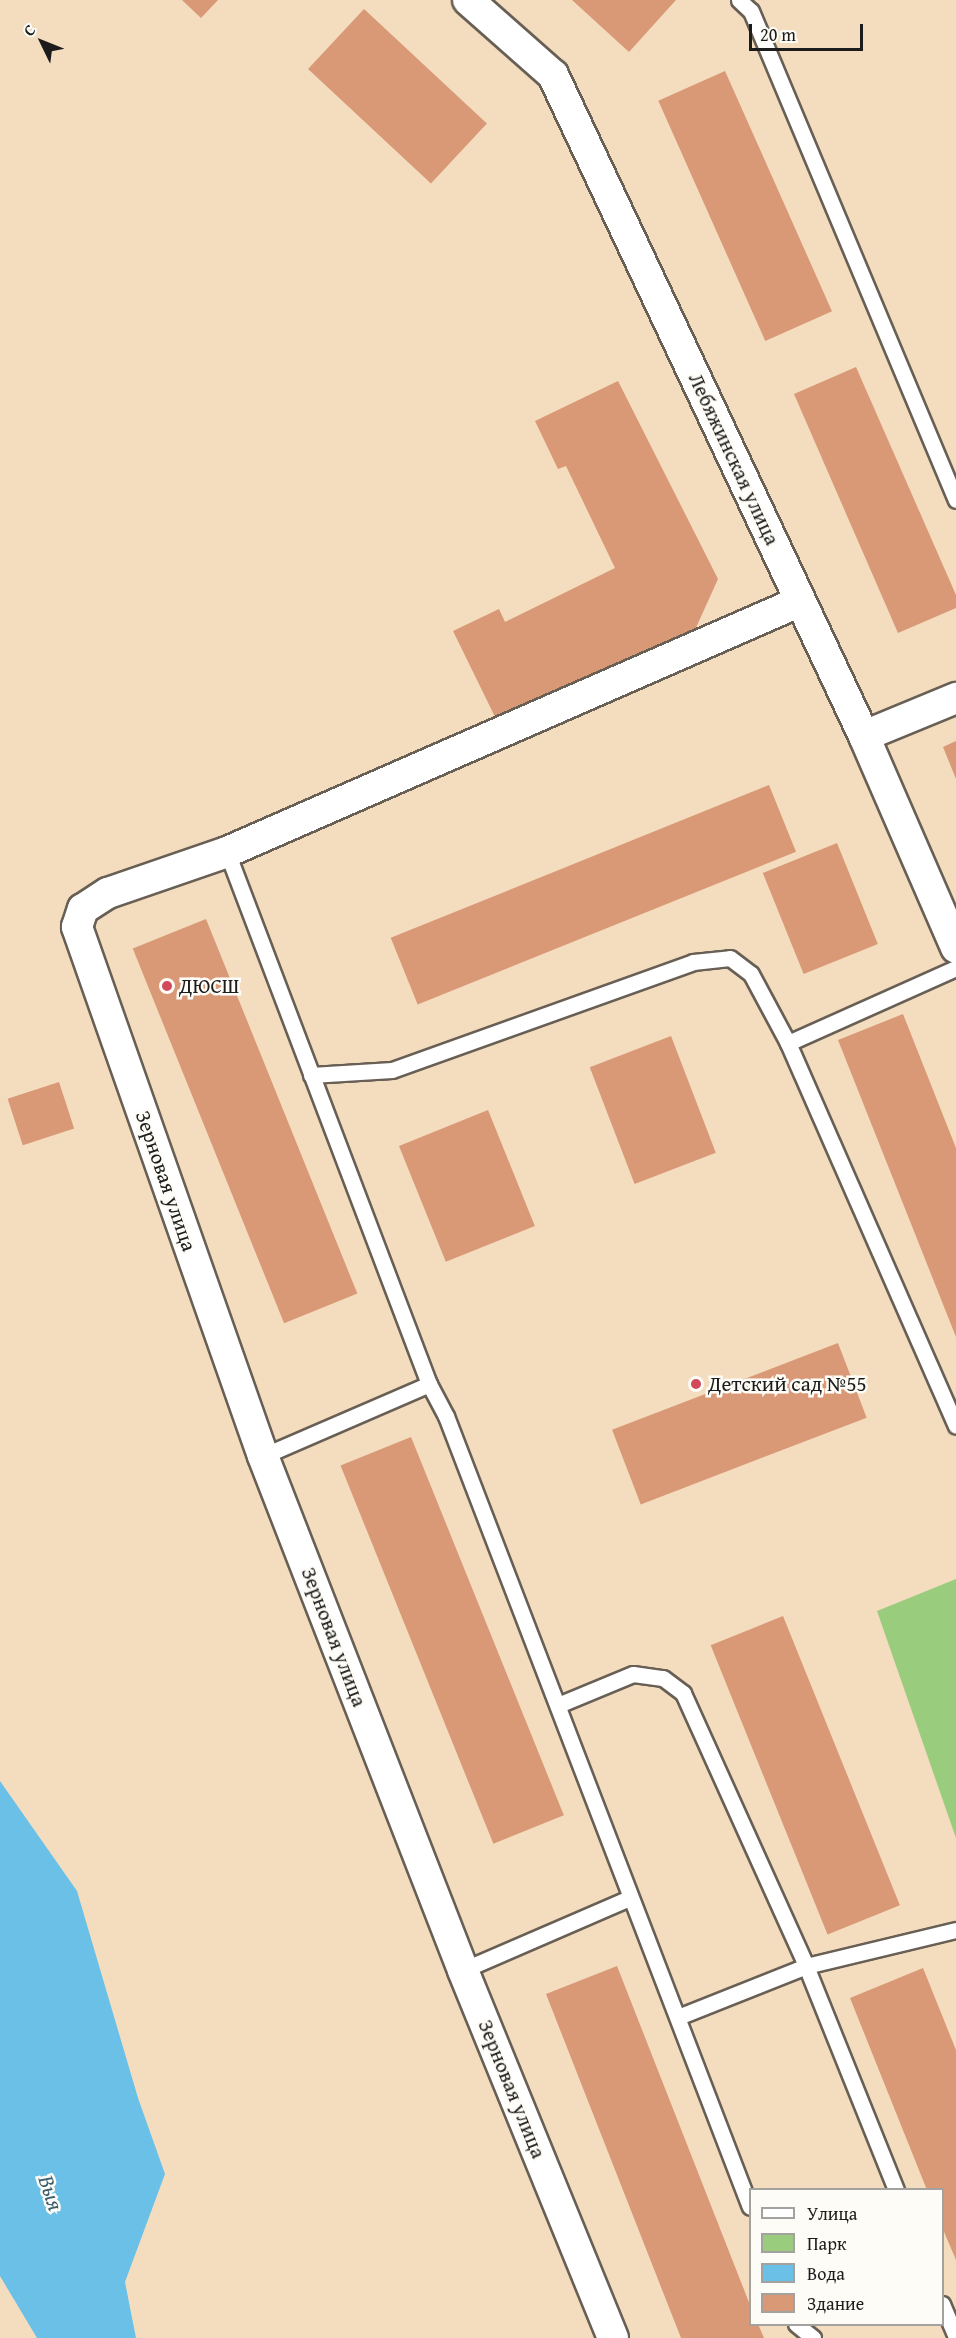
<!DOCTYPE html>
<html>
<head>
<meta charset="utf-8">
<style>
	body { margin:0 }
	#map { position:relative; width:956px; height:2338px; overflow:hidden; background:#f4dcbe; font-family:"Gentium Book Plus",serif }
	div>[style] { position:absolute }
	.green>* { inset:0; background:#99cc7c }
	.water>* { inset:0; background:#6ac0e7 }
	.building>* { inset:0; background:#d99876; transform-origin:0 0 }
	.roads { filter:drop-shadow(2px 0 #685f55) drop-shadow(-2px 0 #685f55) drop-shadow(0 2px #685f55) drop-shadow(0 -2px #685f55) }
	.lane>* { height:15px; margin:-7.5px; padding:0 7.5px; transform-origin:7.5px; border-radius:7.5px; background:#fff }
	.street>* { height:30px; margin:-15px; padding:0 15px; transform-origin:15px; border-radius:15px; background:#fff }
	.dots>* { width:16px; height:16px; translate:-50% -50%; box-sizing:border-box; border:3px solid #fdfcf7; border-radius:50% }
	span { translate:-50% -50%; white-space:nowrap; text-align:center; line-height:1.15; -webkit-text-stroke:5px #fdfcf7; paint-order:stroke }
	.street-label { font-size:21px; color:#1c1c1c }
	.poi-label { font-size:21px; color:#1c1c1c }
	.left { translate:0 -50%; text-align:left }
	.water-label { font-size:22px; color:#3b5e6d; font-style:italic }
	.legend { position:absolute; left:749px; top:2188px; width:195px; height:138px; box-sizing:border-box; background:#fdfcf7; border:2px solid #a3a29f; margin:0; padding:8px 10px; list-style:none; font-size:18px; color:#1c1c1c }
	.legend li { display:flex; align-items:center; gap:12px; height:30px }
	.legend b { width:30px; border:2px solid #a3a29f }
	.north { position:absolute; left:12px; top:12px; width:60px; height:60px; -webkit-text-stroke:4px #fdfcf7; paint-order:stroke; rotate:313deg; font-size:16px; font-weight:700; line-height:24px; text-align:center; color:#1c1c1c }
	.north::after { content:''; display:block; margin:auto; width:21px; height:27px; background:#1c1c1c; clip-path:polygon(50% 0,100% 100%,50% 72%,0 100%) }
	.scale { position:absolute; left:749px; top:24px; width:114px; height:27px; box-sizing:border-box; border:3px solid #1c1c1c; border-top:0; padding-left:8px; font-size:18px; line-height:21px; white-space:nowrap; color:#1c1c1c; -webkit-text-stroke:4px #fdfcf7; paint-order:stroke }
</style>
</head>
<body>
<div id="map">
	<div class="green">
		<i style="clip-path:polygon(956px 1579px,956px 1838px,877px 1611px)"></i>
	</div>
	<div class="water">
		<i style="clip-path:polygon(0 1781px,77px 1891px,138px 2098px,165px 2174px,125px 2282px,136px 2338px,37px 2338px,0 2276px)"></i>
	</div>
	<div class="building">
		<i style="clip-path:polygon(182px 0,218px 0,201px 18px)"></i>
		<i style="clip-path:polygon(572px 0,676px 0,629px 52px)"></i>
		<i style="left:364px;top:9px;width:168px;height:82px;rotate:43deg"></i>
		<i style="left:725px;top:71px;width:263px;height:73px;rotate:66deg"></i>
		<i style="clip-path:polygon(856px 367px,956px 595px,956px 608px,898px 633px,794px 394px)"></i>
		<i style="clip-path:polygon(618px 381px,718px 579px,694px 632px,499px 725px,453px 631px,499px 609px,505px 622px,615px 568px,566px 466px,558px 469px,535px 421px)"></i>
		<i style="clip-path:polygon(956px 741px,956px 779px,943px 747px)"></i>
		<i style="left:769px;top:785px;width:72px;height:408px;rotate:68deg"></i>
		<i style="left:837px;top:843px;width:109px;height:80px;rotate:68deg"></i>
		<i style="left:206px;top:919px;width:404px;height:79px;rotate:68deg"></i>
		<i style="clip-path:polygon(903px 1014px,956px 1148px,956px 1337px,838px 1040px)"></i>
		<i style="left:671px;top:1036px;width:125px;height:87px;rotate:69deg"></i>
		<i style="left:59px;top:1082px;width:49px;height:54px;rotate:72deg"></i>
		<i style="left:488px;top:1110px;width:125px;height:96px;rotate:68deg"></i>
		<i style="left:838px;top:1343px;width:80px;height:242px;rotate:69deg"></i>
		<i style="left:411px;top:1437px;width:408px;height:76px;rotate:68deg"></i>
		<i style="left:783px;top:1616px;width:312px;height:78px;rotate:68deg"></i>
		<i style="clip-path:polygon(617px 1966px,750px 2305px,750px 2324px,758px 2324px,764px 2338px,681px 2338px,546px 1994px)"></i>
		<i style="clip-path:polygon(923px 1968px,956px 2050px,956px 2260px,942px 2227px,942px 2190px,927px 2190px,850px 1998px)"></i>
	</div>
	<div class="roads">
		<div class="lane">
			<i style="left:739px;top:0;width:16px;rotate:43deg"></i>
			<i style="left:751px;top:11px;width:530px;rotate:67.26deg"></i>
			<i style="left:227px;top:852px;width:569px;rotate:69.21deg"></i>
			<i style="left:429px;top:1384px;width:36px;rotate:62deg"></i>
			<i style="left:446px;top:1416px;width:847px;rotate:68.98deg"></i>
			<i style="left:788px;top:1043px;width:184px;rotate:-24.1deg"></i>
			<i style="left:311px;top:1075px;width:81px;rotate:-3.5deg"></i>
			<i style="left:392px;top:1070px;width:320px;rotate:-19.7deg"></i>
			<i style="left:693px;top:962px;width:37px;rotate:-6deg"></i>
			<i style="left:730px;top:958px;width:26px;rotate:37deg"></i>
			<i style="left:751px;top:974px;width:78px;rotate:61.8deg"></i>
			<i style="left:788px;top:1043px;width:418px;rotate:66.3deg"></i>
			<i style="left:263px;top:1456px;width:181px;rotate:-23.4deg"></i>
			<i style="left:558px;top:1705px;width:81px;rotate:-22.5deg"></i>
			<i style="left:633px;top:1674px;width:30px;rotate:8deg"></i>
			<i style="left:663px;top:1678px;width:25px;rotate:37deg"></i>
			<i style="left:683px;top:1693px;width:299px;rotate:65.7deg"></i>
			<i style="left:806px;top:1966px;width:241px;rotate:68.1deg"></i>
			<i style="left:463px;top:1970px;width:181px;rotate:-23.4deg"></i>
			<i style="left:678px;top:2017px;width:138px;rotate:-21.7deg"></i>
			<i style="left:806px;top:1966px;width:154px;rotate:-13.5deg"></i>
			<i style="left:942px;top:2304px;width:36px;rotate:67deg"></i>
			<i style="left:796px;top:2324px;width:22px;rotate:39deg"></i>
		</div>
		<div class="street">
			<i style="left:468px;top:0;width:113px;rotate:41.4deg"></i>
			<i style="left:553px;top:75px;width:731px;rotate:64.8deg"></i>
			<i style="left:864px;top:736px;width:231px;rotate:66.5deg"></i>
			<i style="left:864px;top:736px;width:100px;rotate:-22.4deg"></i>
			<i style="left:613px;top:2338px;width:397px;rotate:-112.2deg"></i>
			<i style="left:463px;top:1970px;width:552px;rotate:-111.26deg"></i>
			<i style="left:263px;top:1456px;width:561px;rotate:-109.37deg"></i>
			<i style="left:77px;top:927px;width:19px;rotate:-72deg"></i>
			<i style="left:83px;top:909px;width:30px;rotate:-33deg"></i>
			<i style="left:108px;top:893px;width:126px;rotate:-19deg"></i>
			<i style="left:227px;top:852px;width:626px;rotate:-23.62deg"></i>
		</div>
	</div>
	<div class="dots">
		<i style="left:167px;top:986px;background:#d1495b"></i>
		<i style="left:696px;top:1384px;background:#d1495b"></i>
	</div>
	<div class="street-label">
		<span style="left:734px;top:459px;rotate:65deg">Лебяжинская улица</span>
		<span style="left:166px;top:1181px;rotate:71deg">Зерновая улица</span>
		<span style="left:334px;top:1637px;rotate:69deg">Зерновая улица</span>
		<span style="left:512px;top:2089px;rotate:68deg">Зерновая улица</span>
	</div>
	<div class="poi-label">
		<span class="left" style="left:179px;top:986px">ДЮСШ</span>
		<span class="left" style="left:708px;top:1384px">Детский сад №55</span>
	</div>
	<div class="water-label">
		<span style="left:51px;top:2193px;rotate:71deg">Выя</span>
	</div>
	<ul class="legend">
	<li><b style="height:8px;background:#fff"></b>Улица</li>
	<li><b style="height:16px;background:#99cc7c"></b>Парк</li>
	<li><b style="height:16px;background:#6ac0e7"></b>Вода</li>
	<li><b style="height:16px;background:#d99876"></b>Здание</li>
	</ul>
	<div class="north">С</div>
	<div class="scale">20 m</div>
</div>
</body>
</html>
